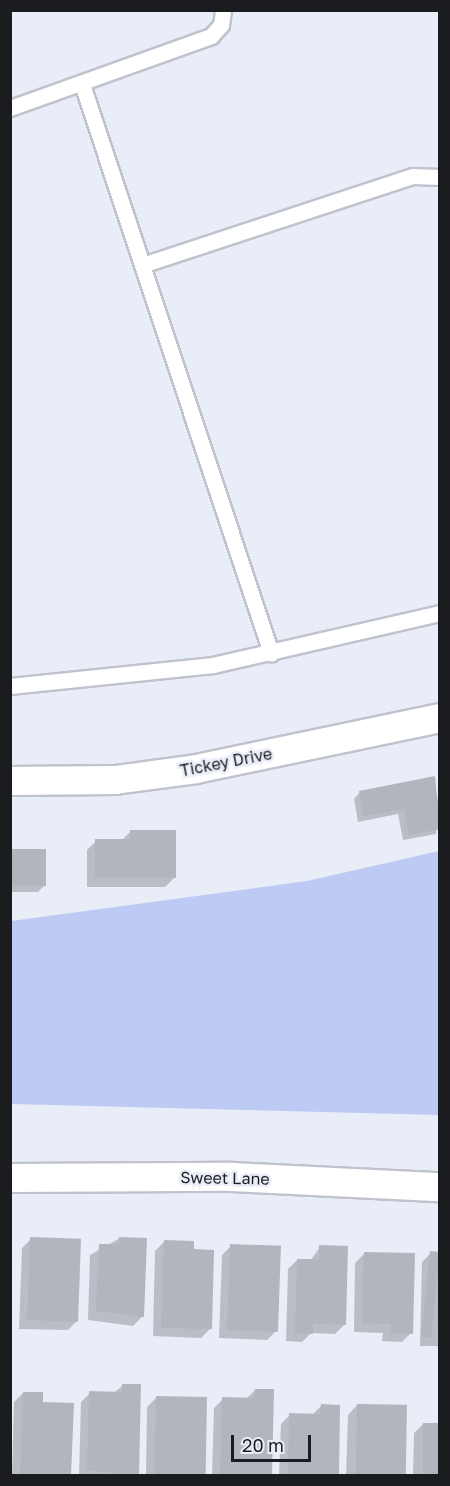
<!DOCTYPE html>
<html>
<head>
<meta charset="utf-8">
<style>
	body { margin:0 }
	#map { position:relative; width:450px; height:1486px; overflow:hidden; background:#e9edf7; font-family:"Golos Text",sans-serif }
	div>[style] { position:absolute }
	.green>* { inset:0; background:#bdcbf4 }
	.shadow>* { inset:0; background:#0003 }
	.building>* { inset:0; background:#b1b5be; transform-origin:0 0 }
	.roads { filter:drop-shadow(2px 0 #c0c3cd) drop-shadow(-2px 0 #c0c3cd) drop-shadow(0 2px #c0c3cd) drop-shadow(0 -2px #c0c3cd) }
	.service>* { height:15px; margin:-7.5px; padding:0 7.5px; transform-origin:7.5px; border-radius:7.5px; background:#fff }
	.minor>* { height:28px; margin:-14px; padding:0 14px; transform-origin:14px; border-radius:14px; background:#fff }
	span { translate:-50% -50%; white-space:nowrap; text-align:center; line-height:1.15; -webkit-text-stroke:5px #e9edf7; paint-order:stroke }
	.street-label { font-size:16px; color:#1b1c20 }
	.frame { position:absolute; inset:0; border:12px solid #1b1c20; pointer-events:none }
	.scale { position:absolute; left:231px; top:1435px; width:80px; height:27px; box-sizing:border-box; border:3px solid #1b1c20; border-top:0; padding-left:8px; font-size:18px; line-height:21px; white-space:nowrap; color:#1b1c20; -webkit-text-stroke:4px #e9edf7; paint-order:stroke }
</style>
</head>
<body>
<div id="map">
	<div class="green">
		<i style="clip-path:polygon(439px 851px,439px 1115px,11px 1104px,11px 921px,307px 881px)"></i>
	</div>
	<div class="shadow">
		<i style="clip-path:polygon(433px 778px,440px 810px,436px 834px,403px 840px,398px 814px,358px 822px,354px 799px,360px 792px)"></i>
		<i style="clip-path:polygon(131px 831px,174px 878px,165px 887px,87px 887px,87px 850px,96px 841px,121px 841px)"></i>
		<i style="clip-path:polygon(10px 850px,45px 885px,38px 892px,10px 892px)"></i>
		<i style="clip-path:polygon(120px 1238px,142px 1317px,133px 1326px,88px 1320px,90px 1255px)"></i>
		<i style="clip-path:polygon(31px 1239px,77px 1321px,68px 1330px,19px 1329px,22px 1248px)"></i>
		<i style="clip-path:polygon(164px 1242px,210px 1329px,201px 1338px,153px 1336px,155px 1251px)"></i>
		<i style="clip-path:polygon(231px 1246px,277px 1330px,267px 1340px,219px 1338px,222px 1255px)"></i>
		<i style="clip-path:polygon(320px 1247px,344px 1325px,335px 1334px,311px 1333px,302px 1342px,286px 1341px,288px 1269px,297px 1260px,310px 1261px)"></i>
		<i style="clip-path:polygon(365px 1253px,411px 1333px,402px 1342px,382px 1341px,383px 1333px,354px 1332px,355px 1263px)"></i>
		<i style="clip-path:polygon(431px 1253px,440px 1253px,440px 1346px,420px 1346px,422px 1262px)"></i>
		<i style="clip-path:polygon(123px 1385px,137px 1476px,79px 1476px,81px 1402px,90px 1393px,114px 1393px)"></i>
		<i style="clip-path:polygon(255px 1390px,271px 1476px,212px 1476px,214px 1408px,223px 1399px,246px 1399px)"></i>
		<i style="clip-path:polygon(23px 1393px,41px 1404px,70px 1476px,12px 1476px,14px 1402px)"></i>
		<i style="clip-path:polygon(156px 1398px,204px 1476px,146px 1476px,147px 1407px)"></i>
		<i style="clip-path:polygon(357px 1405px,404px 1476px,346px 1476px,348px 1415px)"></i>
		<i style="clip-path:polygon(321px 1406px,337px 1476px,279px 1476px,281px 1424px,290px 1415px,312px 1415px)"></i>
		<i style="clip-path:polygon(423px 1424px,440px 1476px,413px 1476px,414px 1433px)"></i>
	</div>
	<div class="building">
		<i style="clip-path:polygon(435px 776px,440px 829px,409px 835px,404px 809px,364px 816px,359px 791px)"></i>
		<i style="clip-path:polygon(130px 830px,176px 830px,176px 878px,95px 878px,95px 839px,130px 839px)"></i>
		<i style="left:10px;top:849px;width:36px;height:37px"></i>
		<i style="left:30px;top:1237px;width:51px;height:83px;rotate:2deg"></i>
		<i style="clip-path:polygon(119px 1237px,147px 1238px,144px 1317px,96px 1311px,99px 1244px,119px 1244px)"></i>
		<i style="clip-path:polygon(164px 1240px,194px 1241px,194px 1249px,214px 1250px,212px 1329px,161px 1328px)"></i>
		<i style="left:230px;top:1244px;width:51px;height:86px;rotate:2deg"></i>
		<i style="clip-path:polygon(319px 1245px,348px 1246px,346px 1325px,313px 1324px,313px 1334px,295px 1333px,297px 1259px,319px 1259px)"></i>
		<i style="left:430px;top:1251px;width:10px;height:86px;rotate:6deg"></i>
		<i style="clip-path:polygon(364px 1252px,415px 1253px,413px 1334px,391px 1333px,391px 1324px,362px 1323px)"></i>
		<i style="clip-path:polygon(122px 1384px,141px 1384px,139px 1476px,87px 1470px,89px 1391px,122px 1392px)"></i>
		<i style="clip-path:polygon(255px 1389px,274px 1389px,272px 1476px,220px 1476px,222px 1397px,255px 1398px)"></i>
		<i style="clip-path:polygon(23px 1392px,43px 1392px,43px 1402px,74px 1403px,71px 1476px,20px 1475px)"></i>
		<i style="left:156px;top:1396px;width:51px;height:80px;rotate:1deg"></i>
		<i style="clip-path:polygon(321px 1404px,340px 1405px,339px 1476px,288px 1476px,289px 1413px,320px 1414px)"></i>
		<i style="left:357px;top:1404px;width:50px;height:72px;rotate:1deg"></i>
		<i style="left:423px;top:1423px;width:17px;height:53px"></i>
	</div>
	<div class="roads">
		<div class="service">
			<i style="left:82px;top:84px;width:600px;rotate:71.63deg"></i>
			<i style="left:10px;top:108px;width:214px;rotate:-19.7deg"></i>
			<i style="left:211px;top:36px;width:15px;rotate:-48deg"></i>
			<i style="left:221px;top:25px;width:15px;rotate:-82deg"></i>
			<i style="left:142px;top:265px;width:285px;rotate:-18.2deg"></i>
			<i style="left:413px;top:176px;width:27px;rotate:2deg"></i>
			<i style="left:10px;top:686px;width:204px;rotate:-5.9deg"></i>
			<i style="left:213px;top:665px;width:233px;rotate:-12.9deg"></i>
		</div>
		<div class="minor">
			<i style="left:10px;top:781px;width:105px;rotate:-0.5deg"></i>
			<i style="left:115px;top:780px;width:82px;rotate:-7.7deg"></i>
			<i style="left:196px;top:769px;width:249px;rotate:-11.8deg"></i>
			<i style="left:10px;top:1178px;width:222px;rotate:-0.3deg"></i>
			<i style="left:232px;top:1177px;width:208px;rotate:2.8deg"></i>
		</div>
	</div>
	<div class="street-label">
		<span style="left:226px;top:762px;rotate:-11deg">Tickey Drive</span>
		<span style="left:225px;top:1178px;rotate:1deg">Sweet Lane</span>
	</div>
	<div class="frame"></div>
	<div class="scale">20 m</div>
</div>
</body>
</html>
